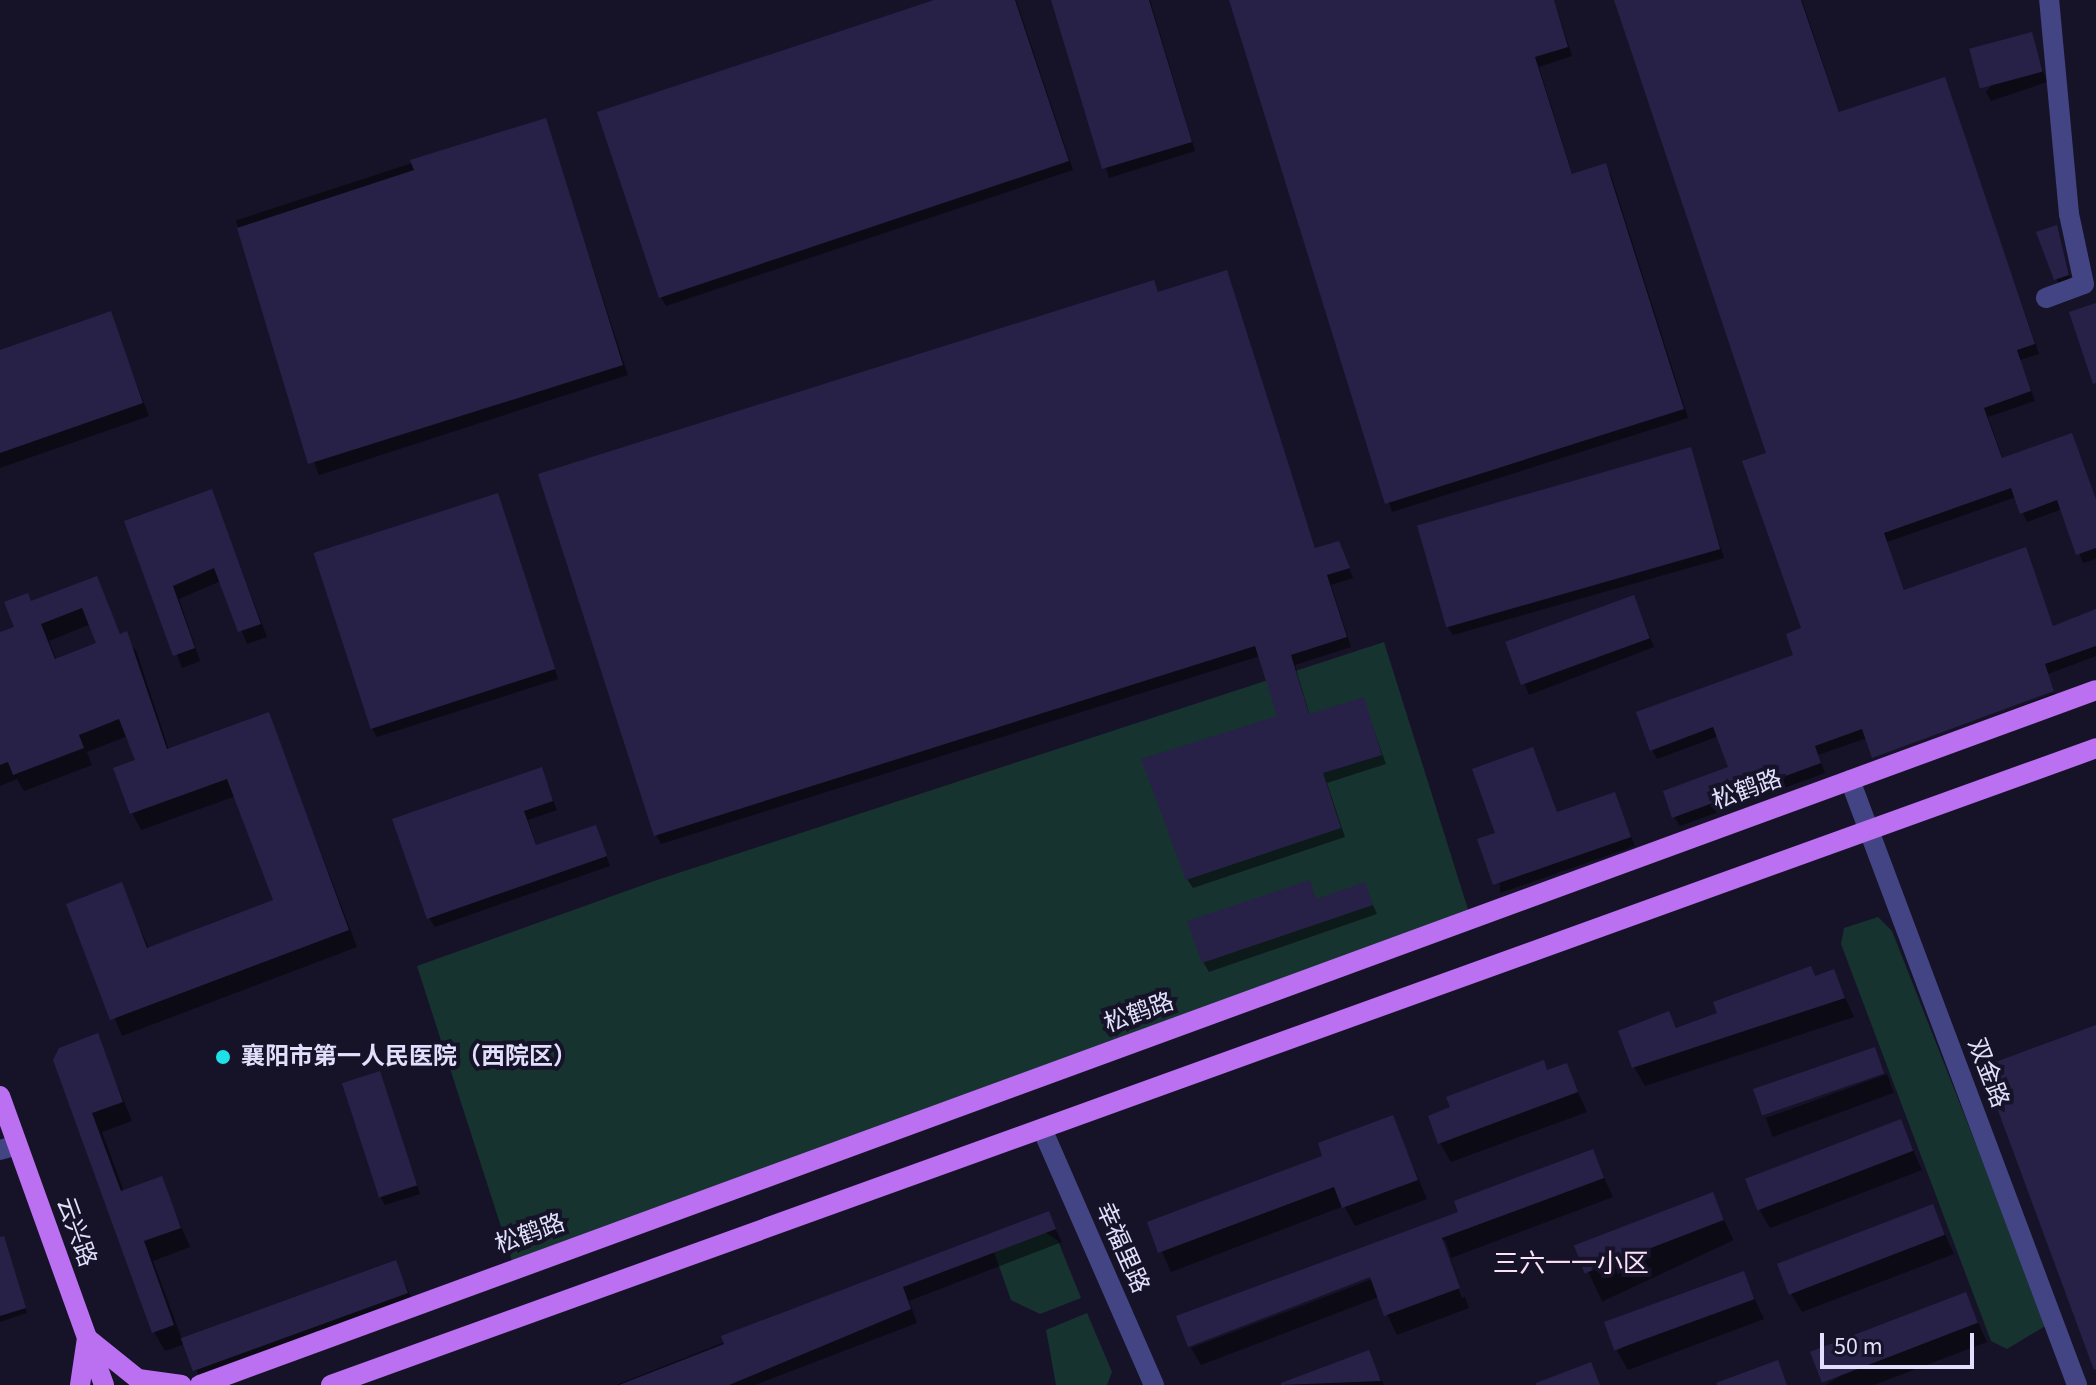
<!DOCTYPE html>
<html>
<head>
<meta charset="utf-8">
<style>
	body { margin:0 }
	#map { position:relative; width:2096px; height:1385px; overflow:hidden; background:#161329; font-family:"Source Sans 3","Noto Sans SC",sans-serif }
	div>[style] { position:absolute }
	.green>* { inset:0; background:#173330 }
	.shadow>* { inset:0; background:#0007; transform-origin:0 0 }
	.building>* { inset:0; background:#272148; transform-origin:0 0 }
	.minor>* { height:20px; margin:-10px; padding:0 10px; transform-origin:10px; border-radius:10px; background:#434483 }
	.major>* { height:20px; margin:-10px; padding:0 10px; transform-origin:10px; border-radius:10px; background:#ba70f1 }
	.dots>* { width:22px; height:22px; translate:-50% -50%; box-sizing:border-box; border:4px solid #161329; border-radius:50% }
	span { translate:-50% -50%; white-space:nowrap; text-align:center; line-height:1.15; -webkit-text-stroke:8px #161329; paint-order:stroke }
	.street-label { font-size:24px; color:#e1dffc }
	.poi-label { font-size:24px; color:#e1dffc; font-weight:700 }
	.left { translate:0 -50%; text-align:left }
	.neighbourhood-label { font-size:26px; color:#fce1f4 }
	.scale { position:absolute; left:1820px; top:1333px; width:154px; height:36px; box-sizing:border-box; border:4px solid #e1dffc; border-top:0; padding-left:10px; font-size:24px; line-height:28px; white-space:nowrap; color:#e1dffc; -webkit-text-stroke:6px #161329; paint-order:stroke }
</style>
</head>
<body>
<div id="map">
	<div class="green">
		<i style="clip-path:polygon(1384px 642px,1471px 919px,514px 1267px,417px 966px,657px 880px)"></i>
		<i style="clip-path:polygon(1878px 917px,1892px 931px,2047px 1325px,2007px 1349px,1991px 1341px,1841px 944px,1844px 928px)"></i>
		<i style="clip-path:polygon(1045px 1232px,1058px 1241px,1081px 1298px,1040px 1314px,1011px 1300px,994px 1252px)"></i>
		<i style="clip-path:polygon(1087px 1313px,1112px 1372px,1107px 1385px,1056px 1385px,1046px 1330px)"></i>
	</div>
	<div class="shadow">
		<i style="clip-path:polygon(940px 0,1016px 0,1073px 170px,666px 306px,661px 297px)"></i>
		<i style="clip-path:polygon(1053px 0,1150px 0,1195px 151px,1109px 178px)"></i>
		<i style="clip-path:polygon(1231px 0,1554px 0,1572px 56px,1539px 67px,1573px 176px,1606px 166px,1611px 175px,1688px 418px,1392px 512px)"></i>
		<i style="clip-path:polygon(1616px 0,1802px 0,1840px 114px,1944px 79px,2039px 354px,2020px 360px,2035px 401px,1988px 417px,2003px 459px,2072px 435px,2096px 499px,2096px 559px,2083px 563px,2062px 509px,2027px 522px,2016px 497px,1887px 542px,1905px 592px,2025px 549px,2054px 628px,2096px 611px,2096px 656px,2048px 674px,2054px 689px,1873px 756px,1867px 738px,1818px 755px,1825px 773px,1680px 826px,1674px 817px,1730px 768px,1719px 736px,1657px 759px,1652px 750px,1796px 656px,1803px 630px,1768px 454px)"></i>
		<i style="clip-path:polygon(2031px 34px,2047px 82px,1991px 101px,1986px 92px)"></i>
		<i style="left:545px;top:120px;width:268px;height:325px;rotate:72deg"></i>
		<i style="clip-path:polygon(2057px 227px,2071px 281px,2059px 285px,2039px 234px)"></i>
		<i style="clip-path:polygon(1226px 272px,1316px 550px,1343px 552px,1353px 578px,1331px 585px,1351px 647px,1295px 665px,1310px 716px,1363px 699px,1386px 764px,1327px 783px,1345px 837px,1193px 888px,1187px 879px,1279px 717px,1260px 656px,661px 844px,656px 835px,1153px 282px,1159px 293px)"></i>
		<i style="clip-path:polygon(110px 314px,149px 416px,0 468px,0 352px)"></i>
		<i style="clip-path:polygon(1690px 449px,1724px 558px,1453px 635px,1447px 626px)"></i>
		<i style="clip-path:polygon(211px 491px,267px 637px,247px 644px,221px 581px,179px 599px,200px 661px,182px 668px,126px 522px)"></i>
		<i style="clip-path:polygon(497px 496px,558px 679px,377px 737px,372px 728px)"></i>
		<i style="clip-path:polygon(evenodd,96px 578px,121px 636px,136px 650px,169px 750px,268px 714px,357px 947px,122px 1036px,69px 905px,121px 885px,149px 949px,275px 901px,236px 796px,141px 830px,132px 813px,138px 761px,128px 736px,87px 752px,92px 765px,24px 791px,17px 779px,0 786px,0 634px,16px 628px,31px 603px,96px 578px,91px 624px,98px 645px,57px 661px,49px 641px,91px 624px)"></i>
		<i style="clip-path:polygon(1638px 607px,1654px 647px,1529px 695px,1508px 644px)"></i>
		<i style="left:2055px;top:693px;width:9px;height:192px;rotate:69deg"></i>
		<i style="clip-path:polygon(1532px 749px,1557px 814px,1614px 794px,1635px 846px,1500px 893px,1497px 835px)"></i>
		<i style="clip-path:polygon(541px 770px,557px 810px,528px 820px,537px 847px,600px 837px,610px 866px,435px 927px,429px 918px)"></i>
		<i style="clip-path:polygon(1309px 882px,1317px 901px,1364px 885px,1377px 914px,1209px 972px,1203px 962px)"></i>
		<i style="clip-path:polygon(1833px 971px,1854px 1017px,1645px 1086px,1634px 1067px,1669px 1014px,1678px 1030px)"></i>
		<i style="clip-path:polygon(97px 1036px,132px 1121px,102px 1132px,124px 1192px,161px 1179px,190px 1247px,153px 1261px,183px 1342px,395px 1262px,418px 1312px,203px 1385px,185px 1344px,165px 1351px,154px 1332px,55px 1060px)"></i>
		<i style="clip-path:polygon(1566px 1066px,1587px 1112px,1451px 1162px,1440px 1143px)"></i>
		<i style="clip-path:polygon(379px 1073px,420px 1194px,385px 1205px,380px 1196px)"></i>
		<i style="left:1887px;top:1074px;width:20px;height:129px;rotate:70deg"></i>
		<i style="clip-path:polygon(1392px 1117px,1427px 1199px,1355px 1226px,1344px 1206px,1171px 1272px,1149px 1223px,1325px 1157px)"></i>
		<i style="clip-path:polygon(1900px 1122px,1922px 1170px,1770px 1228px,1759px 1209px)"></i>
		<i style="clip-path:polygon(evenodd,1592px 1152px,1613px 1197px,1451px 1258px,1469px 1308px,1397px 1335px,1379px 1297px,1201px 1365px,1191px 1348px,1380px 1276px,1460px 1213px,1592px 1152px,1440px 1240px,1445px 1240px,1465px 1297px,1462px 1298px,1440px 1240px)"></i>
		<i style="left:1712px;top:1194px;width:51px;height:145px;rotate:65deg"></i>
		<i style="clip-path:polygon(1932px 1206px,1954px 1254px,1802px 1312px,1791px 1293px)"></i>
		<i style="clip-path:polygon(1048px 1214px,1062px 1242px,909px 1301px,917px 1323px,755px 1385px,616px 1385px)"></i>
		<i style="clip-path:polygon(5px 1246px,27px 1313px,0 1322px,0 1247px)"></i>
		<i style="clip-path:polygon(1743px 1274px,1764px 1319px,1628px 1370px,1617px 1351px)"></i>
		<i style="clip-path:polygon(1965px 1294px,1987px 1342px,1874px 1385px,1826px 1385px)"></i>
		<i style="clip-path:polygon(1368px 1353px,1384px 1385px,1282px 1385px)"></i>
	</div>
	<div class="building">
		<i style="clip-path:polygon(934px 0,1015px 0,1069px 161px,659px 298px,597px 112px)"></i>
		<i style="clip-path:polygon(1051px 0,1149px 0,1192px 142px,1102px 169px)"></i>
		<i style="clip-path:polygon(1229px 0,1554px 0,1568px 47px,1535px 57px,1572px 174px,1606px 163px,1684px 409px,1385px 504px)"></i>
		<i style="clip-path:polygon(1614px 0,1801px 0,1839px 112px,1945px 77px,2035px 344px,2017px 350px,2031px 391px,1984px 408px,2002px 458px,2072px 433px,2096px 499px,2096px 548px,2076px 555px,2057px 500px,2020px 514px,2011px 488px,1884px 533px,1904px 590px,2026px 547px,2053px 626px,2096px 609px,2096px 646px,2045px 664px,2054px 691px,1872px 758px,1862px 729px,1815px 746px,1821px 763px,1672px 818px,1663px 791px,1728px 767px,1713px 727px,1650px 751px,1636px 712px,1793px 655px,1786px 634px,1801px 628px,1742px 461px,1766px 453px)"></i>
		<i style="left:2032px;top:32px;width:41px;height:65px;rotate:75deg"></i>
		<i style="clip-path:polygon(546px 118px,623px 365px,308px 464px,237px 228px,414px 170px,410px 160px)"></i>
		<i style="clip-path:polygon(2057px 225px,2069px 275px,2054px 280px,2036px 232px)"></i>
		<i style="clip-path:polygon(1227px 270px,1315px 548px,1339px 541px,1350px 568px,1327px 575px,1347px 637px,1291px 655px,1309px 714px,1364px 697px,1382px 755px,1323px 773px,1341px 828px,1186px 880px,1141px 759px,1277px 716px,1255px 646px,654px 836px,538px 474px,1154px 280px,1158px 292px)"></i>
		<i style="clip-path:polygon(2096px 303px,2096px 383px,2093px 384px,2069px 312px)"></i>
		<i style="clip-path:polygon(111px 311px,143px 403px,0 453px,0 350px)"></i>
		<i style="left:1691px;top:447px;width:106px;height:285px;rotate:74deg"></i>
		<i style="clip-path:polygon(212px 489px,261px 624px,238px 632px,214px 568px,173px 586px,195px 648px,173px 656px,124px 521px)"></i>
		<i style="left:498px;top:493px;width:185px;height:194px;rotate:72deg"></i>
		<i style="clip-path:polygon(evenodd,97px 576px,120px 634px,127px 631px,167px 749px,269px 712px,349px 930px,110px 1020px,66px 904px,122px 882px,147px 948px,273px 900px,227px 779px,130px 814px,113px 768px,135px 760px,119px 719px,79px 735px,84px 748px,13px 775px,8px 762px,0 765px,0 632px,14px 627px,4px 602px,28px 593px,31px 601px,97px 576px,82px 608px,96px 643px,55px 659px,41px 624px,82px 608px)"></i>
		<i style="left:1634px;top:595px;width:46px;height:137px;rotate:70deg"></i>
		<i style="clip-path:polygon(1533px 747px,1557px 812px,1615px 792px,1631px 837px,1493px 885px,1477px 839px,1495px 833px,1472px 769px)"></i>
		<i style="clip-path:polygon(542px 767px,553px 801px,524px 811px,536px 845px,596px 825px,607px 856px,427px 919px,392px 819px)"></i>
		<i style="clip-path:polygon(1310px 880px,1316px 899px,1365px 882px,1373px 905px,1202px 963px,1187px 921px)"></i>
		<i style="clip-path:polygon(1811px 966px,1815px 976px,1834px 969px,1845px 998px,1632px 1068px,1618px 1031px,1669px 1011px,1676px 1028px,1717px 1013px,1713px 1002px)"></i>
		<i style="clip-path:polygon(2096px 1025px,2096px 1369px,2094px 1370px,1982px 1067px)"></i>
		<i style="clip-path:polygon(98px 1033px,123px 1102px,92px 1113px,121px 1191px,162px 1176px,181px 1228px,144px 1241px,174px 1325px,152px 1333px,53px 1060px,59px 1048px)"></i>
		<i style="left:1875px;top:1047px;width:28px;height:129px;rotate:71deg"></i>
		<i style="clip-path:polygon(1544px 1060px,1547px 1070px,1567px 1063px,1578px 1092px,1438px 1144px,1428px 1116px,1450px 1107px,1446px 1097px)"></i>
		<i style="left:380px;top:1071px;width:120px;height:40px;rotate:72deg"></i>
		<i style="clip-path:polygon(1393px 1115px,1418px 1180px,1342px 1208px,1334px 1187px,1158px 1253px,1147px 1222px,1322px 1156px,1318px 1143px)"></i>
		<i style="left:1901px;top:1119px;width:34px;height:167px;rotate:69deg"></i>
		<i style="clip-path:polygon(1593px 1149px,1604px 1178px,1442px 1238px,1460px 1288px,1384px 1316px,1370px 1277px,1188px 1347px,1176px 1316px,1458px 1212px,1454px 1201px)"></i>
		<i style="left:1713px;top:1192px;width:30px;height:149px;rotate:69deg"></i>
		<i style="left:1933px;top:1204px;width:33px;height:167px;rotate:69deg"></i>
		<i style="clip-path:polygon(1049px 1211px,1056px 1229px,903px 1287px,911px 1309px,729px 1385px,619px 1385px,724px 1344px,721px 1336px)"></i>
		<i style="clip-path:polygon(4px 1236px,26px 1308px,0 1316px,0 1237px)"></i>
		<i style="left:396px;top:1260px;width:35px;height:229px;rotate:70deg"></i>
		<i style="left:1744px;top:1271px;width:30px;height:149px;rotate:70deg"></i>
		<i style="left:1966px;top:1292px;width:33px;height:167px;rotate:69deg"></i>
		<i style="clip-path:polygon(1369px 1350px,1381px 1381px,1281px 1385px,1281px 1383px)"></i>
		<i style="clip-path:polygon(1778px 1360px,1787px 1385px,1717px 1385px,1716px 1383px)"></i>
		<i style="clip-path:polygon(1591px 1362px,1600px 1385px,1536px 1385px,1536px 1383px)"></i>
	</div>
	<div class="minor">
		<i style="left:2046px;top:298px;width:40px;rotate:-20.2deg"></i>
		<i style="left:2084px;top:284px;width:72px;rotate:-102.1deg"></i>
		<i style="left:2069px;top:214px;width:215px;rotate:-95.3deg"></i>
		<i style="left:1850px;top:780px;width:646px;rotate:69.43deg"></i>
		<i style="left:1043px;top:1131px;width:277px;rotate:66.4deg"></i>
		<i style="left:0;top:1150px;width:18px;rotate:-16deg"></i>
	</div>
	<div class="major">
		<i style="left:0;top:1096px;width:307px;rotate:70.2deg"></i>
		<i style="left:80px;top:1385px;width:48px;rotate:-81.5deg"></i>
		<i style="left:87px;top:1338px;width:65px;rotate:38.8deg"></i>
		<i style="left:138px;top:1379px;width:44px;rotate:7.8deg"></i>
		<i style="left:200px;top:1385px;width:2019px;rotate:-20.13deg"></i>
		<i style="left:331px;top:1385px;width:1876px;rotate:-19.84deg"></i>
	</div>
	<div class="dots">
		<i style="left:223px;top:1057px;background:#1de0e9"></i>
	</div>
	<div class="street-label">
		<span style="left:1747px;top:790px;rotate:-20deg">松鹤路</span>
		<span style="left:1139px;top:1013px;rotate:-20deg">松鹤路</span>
		<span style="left:1988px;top:1073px;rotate:69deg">双金路</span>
		<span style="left:76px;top:1232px;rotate:70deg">云兴路</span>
		<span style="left:530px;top:1234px;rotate:-20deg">松鹤路</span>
		<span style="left:1122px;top:1248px;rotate:66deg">幸福里路</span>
	</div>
	<div class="poi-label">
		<span class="left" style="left:241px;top:1057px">襄阳市第一人民医院（西院区）</span>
	</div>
	<div class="neighbourhood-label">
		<span style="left:1571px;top:1264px">三六一一小区</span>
	</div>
	<div class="scale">50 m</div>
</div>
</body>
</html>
